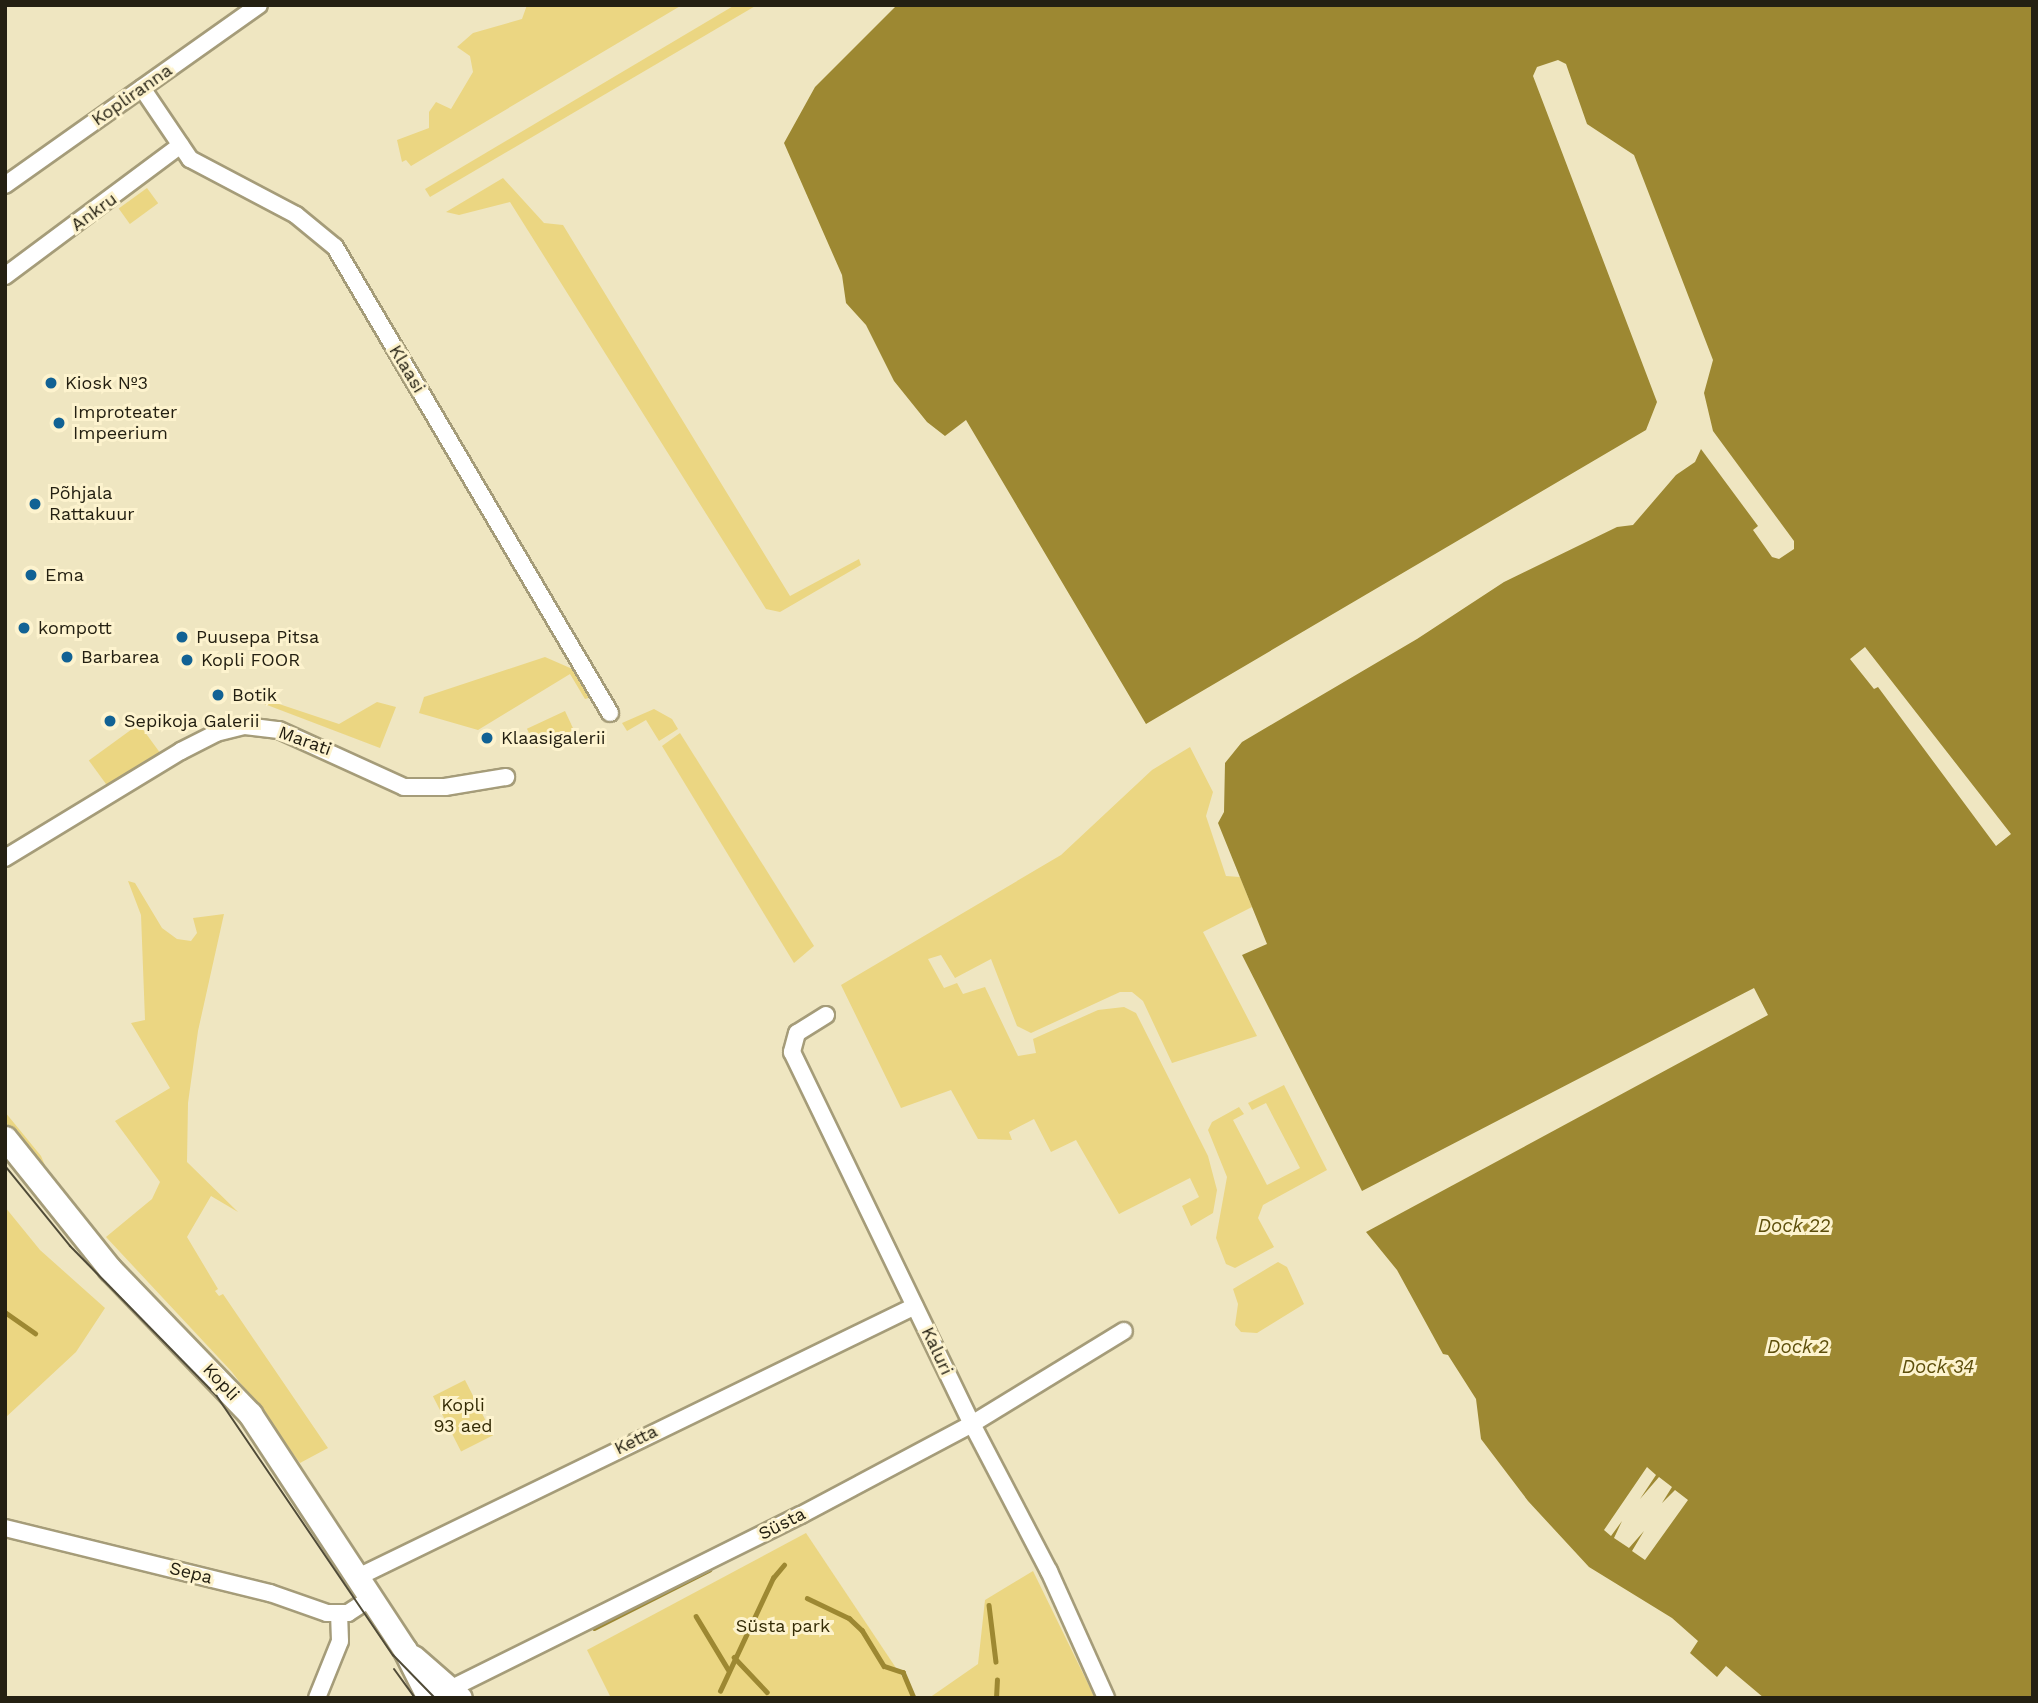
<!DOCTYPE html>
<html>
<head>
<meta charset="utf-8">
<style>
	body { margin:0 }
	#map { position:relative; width:2038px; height:1703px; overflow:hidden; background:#efe6c1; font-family:"Work Sans",sans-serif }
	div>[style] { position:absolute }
	.green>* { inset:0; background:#ebd682; transform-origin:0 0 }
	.water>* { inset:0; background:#9d8832 }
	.pier>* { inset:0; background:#efe6c1 }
	.stream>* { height:4.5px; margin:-2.25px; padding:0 2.25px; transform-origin:2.25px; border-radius:2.25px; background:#9d8832 }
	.roads { filter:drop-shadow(2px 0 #a59c79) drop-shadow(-2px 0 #a59c79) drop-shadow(0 2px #a59c79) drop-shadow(0 -2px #a59c79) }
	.street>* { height:16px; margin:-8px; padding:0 8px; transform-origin:8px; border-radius:8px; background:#fff }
	.secondary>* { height:23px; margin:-11.5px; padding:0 11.5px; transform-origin:11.5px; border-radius:11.5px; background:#fff }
	.tram>* { height:2px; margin:-1px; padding:0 1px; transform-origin:1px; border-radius:1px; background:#504b38 }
	.dots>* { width:19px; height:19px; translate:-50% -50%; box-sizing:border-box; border:4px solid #fdf3ce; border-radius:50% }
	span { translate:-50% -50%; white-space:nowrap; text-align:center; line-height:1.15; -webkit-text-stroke:6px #fdf3ce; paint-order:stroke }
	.street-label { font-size:18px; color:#242012 }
	.poi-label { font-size:18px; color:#242012 }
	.left { translate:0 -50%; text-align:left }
	.park-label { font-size:18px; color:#342b05 }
	.water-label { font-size:19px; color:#5d4e0b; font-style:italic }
	.frame { position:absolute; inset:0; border:7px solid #242012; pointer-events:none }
</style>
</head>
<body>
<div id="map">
	<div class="green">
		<i style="clip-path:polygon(527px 5px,682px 5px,411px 166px,406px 160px,402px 162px,397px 140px,429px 128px,429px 112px,436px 102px,451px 109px,473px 72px,470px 56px,457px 47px,473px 33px,522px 19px)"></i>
		<i style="clip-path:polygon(735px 5px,757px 5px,430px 197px,425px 189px)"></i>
		<i style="clip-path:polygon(503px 178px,544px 223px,563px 225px,790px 596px,859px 559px,861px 565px,780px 612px,766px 609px,510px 202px,459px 215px,446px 212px)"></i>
		<i style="left:147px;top:188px;width:19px;height:35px;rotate:54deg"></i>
		<i style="clip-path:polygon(545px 657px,577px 671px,592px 697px,585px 699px,570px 674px,478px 730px,419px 713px,424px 697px)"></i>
		<i style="clip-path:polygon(255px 696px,339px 724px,377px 702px,396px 707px,380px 748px,254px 700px)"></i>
		<i style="clip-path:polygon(654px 709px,672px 719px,678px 729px,659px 741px,646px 720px,627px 731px,622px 723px)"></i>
		<i style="left:565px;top:711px;width:21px;height:42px;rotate:65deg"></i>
		<i style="left:139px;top:724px;width:36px;height:62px;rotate:54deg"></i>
		<i style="clip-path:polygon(680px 733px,814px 946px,794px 963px,662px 746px)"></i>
		<i style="clip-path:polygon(1190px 747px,1213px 792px,1206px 816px,1226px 876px,1240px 877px,1252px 907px,1203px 932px,1257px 1036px,1172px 1063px,1143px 1001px,1132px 992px,1120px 992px,1031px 1033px,1017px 1026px,991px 959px,955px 978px,941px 955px,928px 959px,944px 988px,957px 983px,963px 994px,985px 987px,1018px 1056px,1036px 1053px,1033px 1039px,1098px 1010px,1124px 1007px,1136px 1013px,1208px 1156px,1217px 1190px,1213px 1213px,1191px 1226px,1182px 1206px,1199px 1197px,1190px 1178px,1119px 1214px,1076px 1140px,1051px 1152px,1034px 1119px,1009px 1132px,1012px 1140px,978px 1139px,951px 1090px,901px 1108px,841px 985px,1061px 855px,1152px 770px)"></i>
		<i style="clip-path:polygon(128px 881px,135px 883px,162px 928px,177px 939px,191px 941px,197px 933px,193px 918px,224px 914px,198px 1031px,188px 1103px,187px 1162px,238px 1212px,211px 1196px,187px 1237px,218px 1289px,215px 1291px,219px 1296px,223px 1294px,328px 1448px,300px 1463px,232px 1372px,106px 1237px,152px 1199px,160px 1182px,115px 1121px,170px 1088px,131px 1023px,145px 1020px,141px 915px)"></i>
		<i style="clip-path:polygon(1284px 1085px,1327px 1170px,1263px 1205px,1258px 1218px,1274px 1247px,1235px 1268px,1226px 1264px,1216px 1238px,1227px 1177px,1208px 1130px,1212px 1122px,1239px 1107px,1244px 1114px,1233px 1120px,1267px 1185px,1300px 1168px,1266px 1103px,1252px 1110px,1248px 1103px)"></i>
		<i style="clip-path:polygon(5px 1112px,41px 1156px,49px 1175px,18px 1134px,9px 1133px)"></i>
		<i style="clip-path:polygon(5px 1207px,40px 1250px,105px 1308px,76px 1352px,5px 1418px)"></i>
		<i style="clip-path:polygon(1278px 1262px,1287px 1267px,1304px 1304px,1257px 1333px,1241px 1332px,1235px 1325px,1238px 1304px,1233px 1289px)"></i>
		<i style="left:465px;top:1380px;width:62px;height:36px;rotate:63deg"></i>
		<i style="clip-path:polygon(806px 1533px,916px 1698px,611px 1698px,587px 1650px)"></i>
		<i style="clip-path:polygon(1033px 1571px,1095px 1698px,929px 1698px,978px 1664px,985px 1600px)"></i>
	</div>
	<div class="water">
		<i style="clip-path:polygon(evenodd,897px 5px,2033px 5px,2033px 1698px,1764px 1698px,1726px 1666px,1717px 1677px,1690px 1653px,1698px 1641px,1672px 1618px,1589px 1567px,1528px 1501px,1481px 1439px,1476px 1399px,1448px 1355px,1443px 1354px,1397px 1270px,1366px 1232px,1768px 1015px,1754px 988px,1362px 1191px,1242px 955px,1267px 944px,1218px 823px,1224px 812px,1225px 763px,1242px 742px,1417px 639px,1504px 582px,1617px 527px,1633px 525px,1676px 475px,1695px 462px,1701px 449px,1758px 526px,1753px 530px,1772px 557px,1779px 559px,1794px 549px,1794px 541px,1713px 431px,1704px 393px,1713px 360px,1634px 155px,1587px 124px,1566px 64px,1558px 60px,1537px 67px,1533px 76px,1657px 402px,1646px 430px,1146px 724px,966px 420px,945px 436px,927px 422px,894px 381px,866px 325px,846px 303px,842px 275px,784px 143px,815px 87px,897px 5px,1865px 647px,2011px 834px,1996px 846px,1878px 687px,1874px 689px,1850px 659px,1865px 647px)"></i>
	</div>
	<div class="pier">
		<i style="clip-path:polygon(1647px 1467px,1656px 1475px,1640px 1499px,1659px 1477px,1672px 1487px,1662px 1503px,1675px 1490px,1688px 1500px,1645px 1560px,1632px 1551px,1644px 1531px,1629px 1548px,1614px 1538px,1622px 1521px,1611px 1536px,1604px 1530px)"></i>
	</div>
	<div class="stream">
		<i style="left:5px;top:1312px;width:37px;rotate:35deg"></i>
		<i style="left:807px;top:1598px;width:47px;rotate:25.5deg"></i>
		<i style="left:849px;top:1618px;width:18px;rotate:43deg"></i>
		<i style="left:862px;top:1630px;width:42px;rotate:58.6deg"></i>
		<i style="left:884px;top:1666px;width:20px;rotate:18deg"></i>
		<i style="left:903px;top:1672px;width:28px;rotate:67deg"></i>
		<i style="left:989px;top:1605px;width:57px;rotate:83deg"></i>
		<i style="left:696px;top:1616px;width:62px;rotate:58.9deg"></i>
		<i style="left:594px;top:1628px;width:129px;rotate:-26.8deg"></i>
		<i style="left:734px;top:1657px;width:48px;rotate:46.7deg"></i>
		<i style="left:720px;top:1691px;width:125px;rotate:-64.9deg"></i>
		<i style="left:773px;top:1578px;width:17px;rotate:-50deg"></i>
		<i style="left:996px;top:1698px;width:18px;rotate:-87deg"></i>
	</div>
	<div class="roads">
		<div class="street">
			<i style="left:142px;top:88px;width:86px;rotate:55.9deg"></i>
			<i style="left:190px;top:159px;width:120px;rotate:27.8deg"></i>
			<i style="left:296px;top:215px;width:50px;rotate:39.4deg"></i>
			<i style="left:335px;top:247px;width:541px;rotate:59.45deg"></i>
			<i style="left:5px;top:185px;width:311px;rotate:-35.3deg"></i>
			<i style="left:5px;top:276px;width:219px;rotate:-36.7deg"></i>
			<i style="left:5px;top:858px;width:206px;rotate:-31.3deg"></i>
			<i style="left:181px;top:751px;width:39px;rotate:-27deg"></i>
			<i style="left:216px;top:733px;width:30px;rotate:-14deg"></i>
			<i style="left:245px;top:726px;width:34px;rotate:7deg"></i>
			<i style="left:279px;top:730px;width:137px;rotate:24.5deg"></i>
			<i style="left:404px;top:787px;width:41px"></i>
			<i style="left:445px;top:787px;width:62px;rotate:-9.3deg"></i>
			<i style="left:826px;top:1015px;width:34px;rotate:148deg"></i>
			<i style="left:797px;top:1033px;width:20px;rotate:105deg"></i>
			<i style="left:792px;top:1052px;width:413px;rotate:64.2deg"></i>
			<i style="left:972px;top:1424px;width:166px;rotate:62.4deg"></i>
			<i style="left:1049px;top:1571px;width:139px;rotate:65.8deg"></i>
			<i style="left:5px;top:1528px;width:273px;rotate:13.8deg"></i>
			<i style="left:270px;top:1593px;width:60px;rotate:19.3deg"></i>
			<i style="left:327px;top:1613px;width:21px"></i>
			<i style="left:348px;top:1613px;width:27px;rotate:-33deg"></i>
			<i style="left:358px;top:1577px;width:619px;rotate:-25.94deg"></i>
			<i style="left:444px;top:1692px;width:398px;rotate:-26.4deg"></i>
			<i style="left:801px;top:1515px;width:194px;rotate:-28deg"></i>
			<i style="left:972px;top:1424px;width:178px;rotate:-31.5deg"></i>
			<i style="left:317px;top:1698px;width:61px;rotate:-68deg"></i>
			<i style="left:340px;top:1641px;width:27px;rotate:-92deg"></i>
		</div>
		<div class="secondary">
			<i style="left:5px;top:1138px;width:168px;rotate:51.3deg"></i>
			<i style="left:110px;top:1269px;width:202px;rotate:46deg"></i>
			<i style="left:250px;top:1414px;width:282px;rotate:56.7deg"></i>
			<i style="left:405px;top:1650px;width:54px;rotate:63.4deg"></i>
			<i style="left:413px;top:1657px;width:62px;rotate:41.1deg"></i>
		</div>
	</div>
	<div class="tram">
		<i style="left:5px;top:1166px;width:103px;rotate:50.9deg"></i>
		<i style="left:70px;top:1246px;width:209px;rotate:45.6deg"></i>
		<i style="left:216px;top:1395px;width:315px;rotate:55.8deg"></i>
		<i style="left:393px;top:1655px;width:60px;rotate:45.7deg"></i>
		<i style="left:394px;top:1669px;width:36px;rotate:54deg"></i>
	</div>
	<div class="dots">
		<i style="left:51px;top:383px;background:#126294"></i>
		<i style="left:59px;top:423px;background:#126294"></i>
		<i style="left:35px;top:504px;background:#126294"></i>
		<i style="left:31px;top:575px;background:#126294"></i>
		<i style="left:24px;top:628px;background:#126294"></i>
		<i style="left:182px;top:637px;background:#126294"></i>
		<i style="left:67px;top:657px;background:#126294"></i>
		<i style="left:187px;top:660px;background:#126294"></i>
		<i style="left:218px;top:695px;background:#126294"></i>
		<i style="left:110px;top:721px;background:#126294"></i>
		<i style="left:487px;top:738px;background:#126294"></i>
	</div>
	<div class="street-label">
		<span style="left:132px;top:95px;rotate:-35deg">Kopliranna</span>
		<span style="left:94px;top:212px;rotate:-36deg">Ankru</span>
		<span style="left:407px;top:369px;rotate:59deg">Klaasi</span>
		<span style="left:305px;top:741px;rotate:20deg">Marati</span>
		<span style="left:937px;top:1351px;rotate:65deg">Kaluri</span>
		<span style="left:221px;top:1382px;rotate:47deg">Kopli</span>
		<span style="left:636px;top:1440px;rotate:-26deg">Ketta</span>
		<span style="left:782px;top:1524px;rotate:-27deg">Süsta</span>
		<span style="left:191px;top:1573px;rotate:14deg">Sepa</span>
	</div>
	<div class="poi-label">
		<span class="left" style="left:65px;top:383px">Kiosk №3</span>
		<span class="left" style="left:73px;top:423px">Improteater<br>Impeerium</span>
		<span class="left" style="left:49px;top:504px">Põhjala<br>Rattakuur</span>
		<span class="left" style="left:45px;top:575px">Ema</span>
		<span class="left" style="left:38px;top:628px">kompott</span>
		<span class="left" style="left:196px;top:637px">Puusepa Pitsa</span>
		<span class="left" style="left:81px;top:657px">Barbarea</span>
		<span class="left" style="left:201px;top:660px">Kopli FOOR</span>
		<span class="left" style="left:232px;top:695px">Botik</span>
		<span class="left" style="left:124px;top:721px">Sepikoja Galerii</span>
		<span class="left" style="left:501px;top:738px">Klaasigalerii</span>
	</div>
	<div class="park-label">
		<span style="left:463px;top:1416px">Kopli<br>93 aed</span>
		<span style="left:783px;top:1626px">Süsta park</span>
	</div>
	<div class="water-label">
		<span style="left:1794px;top:1226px">Dock 22</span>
		<span style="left:1798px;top:1347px">Dock 2</span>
		<span style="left:1938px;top:1367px">Dock 34</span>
	</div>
	<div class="frame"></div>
</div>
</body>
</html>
